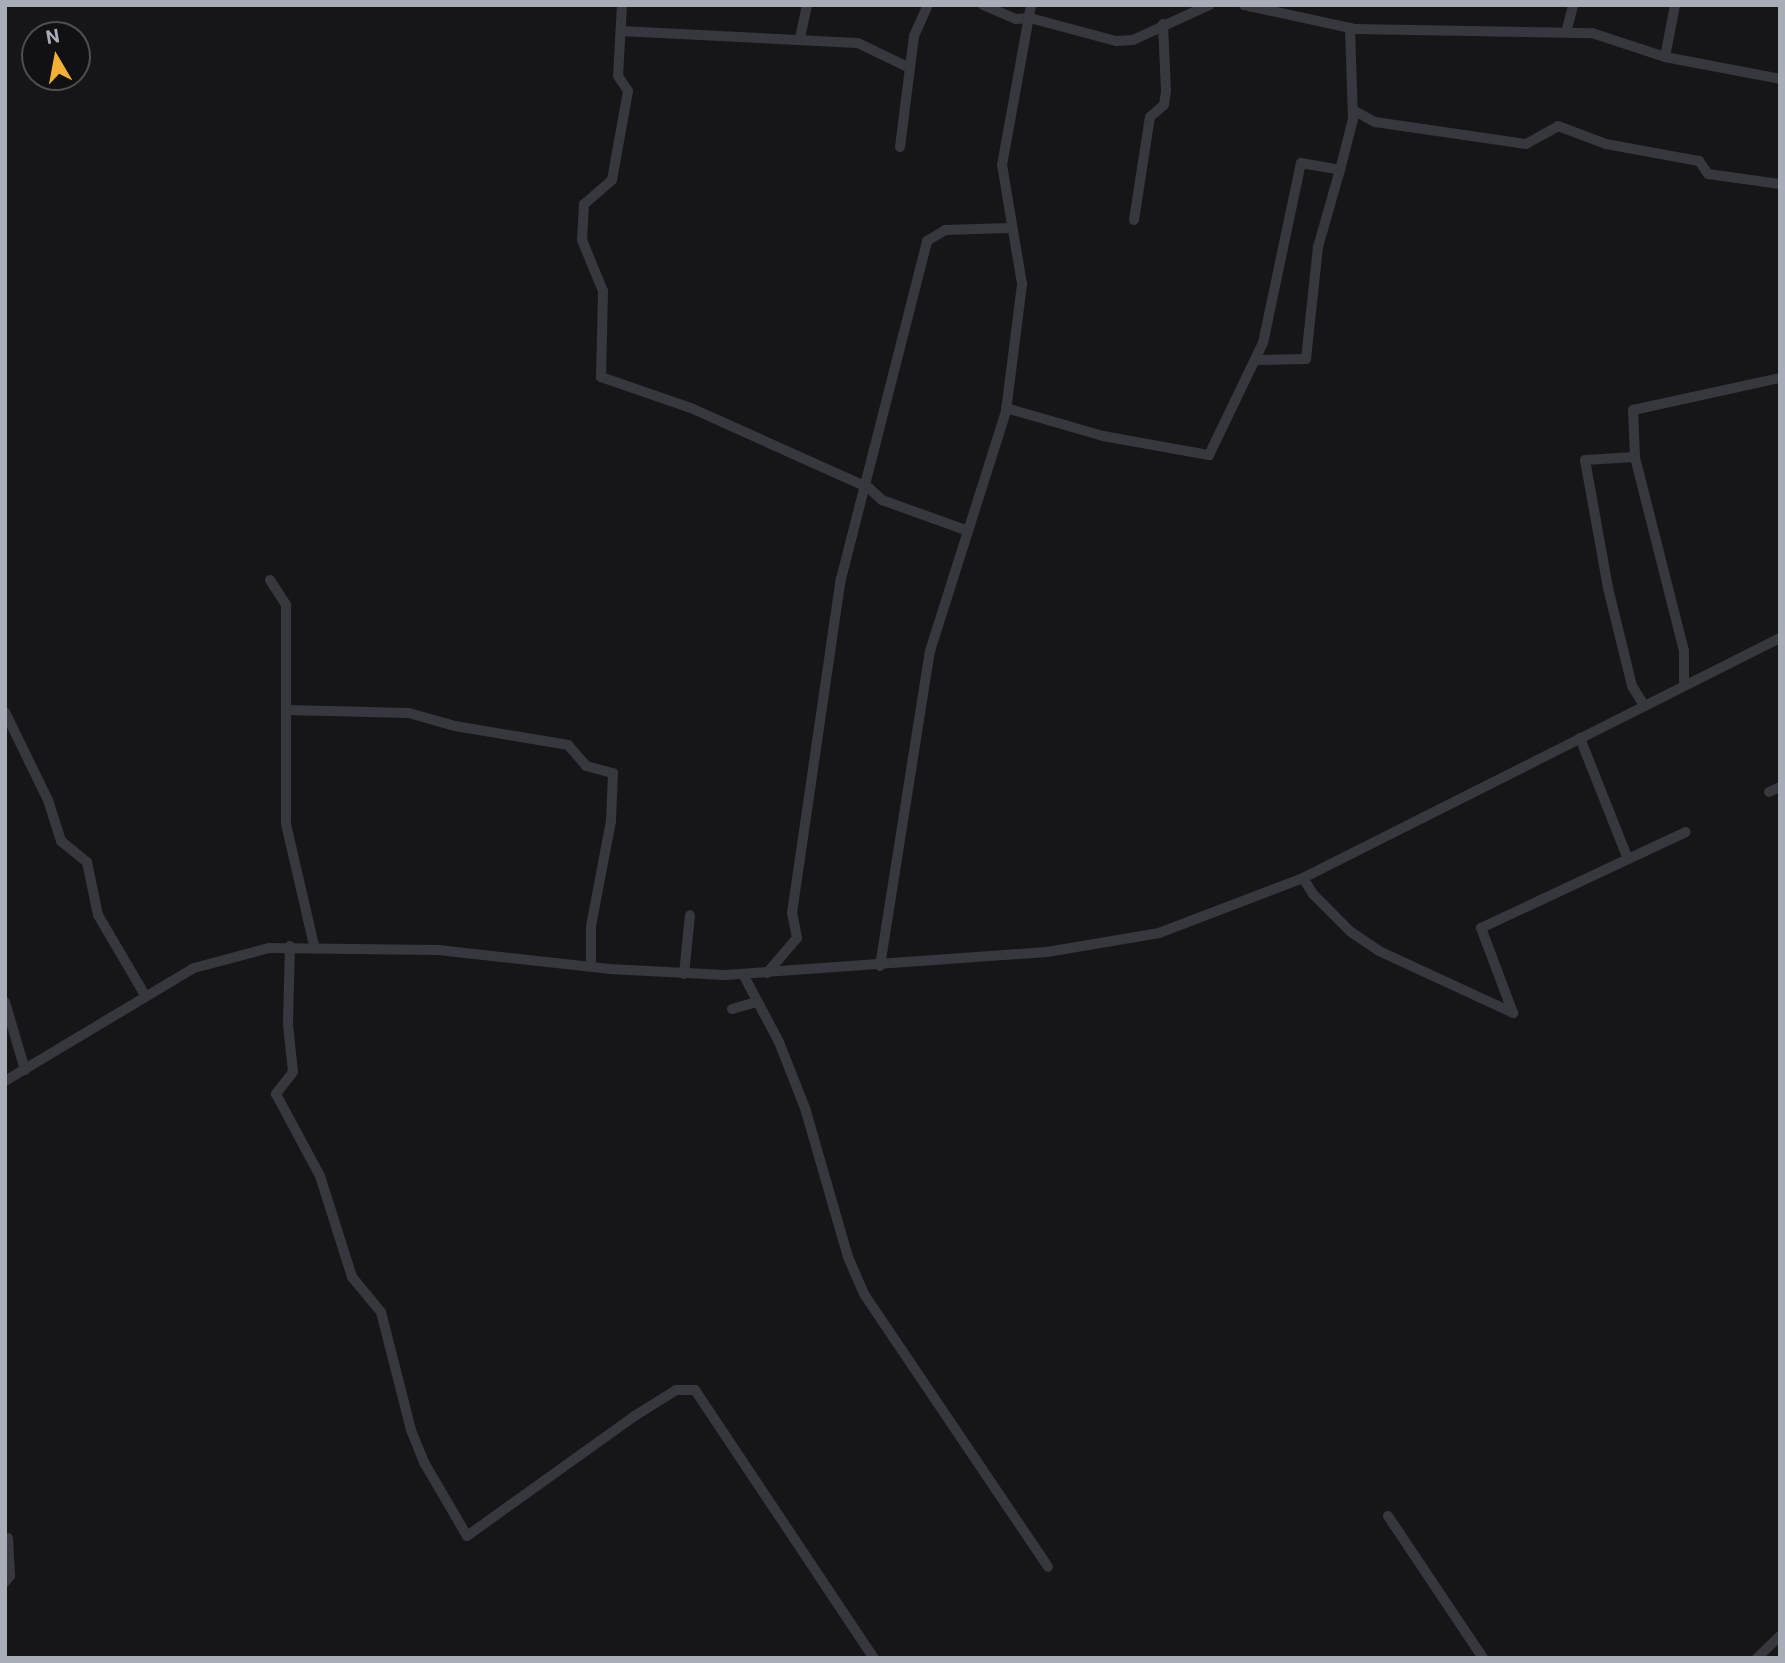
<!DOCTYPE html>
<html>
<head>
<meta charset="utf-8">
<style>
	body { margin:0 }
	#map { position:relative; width:1785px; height:1663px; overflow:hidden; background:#161618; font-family:Roboto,sans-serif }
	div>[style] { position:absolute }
	.minor>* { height:10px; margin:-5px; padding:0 5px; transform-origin:5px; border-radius:5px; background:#37383d }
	span { translate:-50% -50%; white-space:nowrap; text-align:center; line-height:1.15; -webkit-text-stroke:5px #111113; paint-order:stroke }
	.frame { position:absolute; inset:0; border:7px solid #a8adb8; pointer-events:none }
	.north { position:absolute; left:21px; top:21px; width:70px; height:70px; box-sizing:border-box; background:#111113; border:2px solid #4d4f55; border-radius:50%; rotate:350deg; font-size:19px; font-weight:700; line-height:28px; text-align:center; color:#a8adb8 }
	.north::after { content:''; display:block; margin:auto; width:24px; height:32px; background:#f2b134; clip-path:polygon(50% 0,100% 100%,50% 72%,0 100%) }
</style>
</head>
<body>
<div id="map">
	<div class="minor">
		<i style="left:622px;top:5px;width:71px;rotate:93.2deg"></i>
		<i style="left:618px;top:76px;width:18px;rotate:56deg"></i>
		<i style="left:628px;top:91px;width:90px;rotate:100.2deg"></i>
		<i style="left:612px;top:180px;width:37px;rotate:139deg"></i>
		<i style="left:584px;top:204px;width:36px;rotate:93deg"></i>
		<i style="left:582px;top:240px;width:55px;rotate:67.6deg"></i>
		<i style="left:603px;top:291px;width:86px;rotate:91.3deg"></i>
		<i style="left:601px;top:377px;width:95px;rotate:19deg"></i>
		<i style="left:691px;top:408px;width:195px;rotate:24.2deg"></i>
		<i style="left:869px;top:488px;width:18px;rotate:43deg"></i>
		<i style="left:882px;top:500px;width:91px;rotate:19.8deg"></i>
		<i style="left:983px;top:5px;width:36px;rotate:23deg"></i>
		<i style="left:1016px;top:19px;width:14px;rotate:-4deg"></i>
		<i style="left:1030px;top:18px;width:89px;rotate:15deg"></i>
		<i style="left:1116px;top:41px;width:17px;rotate:-3deg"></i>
		<i style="left:1133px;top:40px;width:84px;rotate:-24.7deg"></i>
		<i style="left:1244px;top:5px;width:114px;rotate:12.2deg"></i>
		<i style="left:1355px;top:29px;width:237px;rotate:1deg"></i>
		<i style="left:1592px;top:33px;width:77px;rotate:18.2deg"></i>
		<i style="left:1665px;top:57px;width:117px;rotate:10.8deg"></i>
		<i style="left:621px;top:31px;width:237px;rotate:2.9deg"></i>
		<i style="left:858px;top:43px;width:58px;rotate:25.7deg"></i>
		<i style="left:1566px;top:32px;width:28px;rotate:-75deg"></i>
		<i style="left:800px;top:38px;width:34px;rotate:-78deg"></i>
		<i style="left:1665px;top:57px;width:53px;rotate:-79.1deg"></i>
		<i style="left:1353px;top:110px;width:25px;rotate:29deg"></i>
		<i style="left:1375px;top:122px;width:153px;rotate:8.3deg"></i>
		<i style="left:1526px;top:144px;width:37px;rotate:-29deg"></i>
		<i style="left:1558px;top:126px;width:51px;rotate:20.6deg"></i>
		<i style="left:1606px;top:144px;width:95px;rotate:10.4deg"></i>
		<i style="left:1699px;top:161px;width:16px;rotate:55deg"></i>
		<i style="left:1708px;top:174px;width:73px;rotate:7.9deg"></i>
		<i style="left:900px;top:147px;width:112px;rotate:-82.8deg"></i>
		<i style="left:914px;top:36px;width:34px;rotate:-66deg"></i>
		<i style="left:1134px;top:220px;width:104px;rotate:-81.2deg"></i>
		<i style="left:1150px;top:117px;width:18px;rotate:-41deg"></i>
		<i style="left:1164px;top:105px;width:14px;rotate:-82deg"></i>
		<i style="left:1166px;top:91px;width:67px;rotate:-92.6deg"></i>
		<i style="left:1255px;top:360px;width:51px;rotate:-1.1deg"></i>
		<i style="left:1306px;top:359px;width:113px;rotate:-83.9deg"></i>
		<i style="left:1318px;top:247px;width:80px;rotate:-74.1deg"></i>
		<i style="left:1006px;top:408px;width:101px;rotate:16.1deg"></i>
		<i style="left:1103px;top:436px;width:108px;rotate:10.2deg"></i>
		<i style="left:1209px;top:455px;width:124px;rotate:-64.3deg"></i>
		<i style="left:1263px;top:343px;width:184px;rotate:-78.1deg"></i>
		<i style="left:1301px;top:163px;width:40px;rotate:10deg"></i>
		<i style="left:1340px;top:170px;width:53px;rotate:-75.7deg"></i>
		<i style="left:1353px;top:119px;width:91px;rotate:-91.9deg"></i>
		<i style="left:1635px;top:457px;width:50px;rotate:176.6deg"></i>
		<i style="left:1585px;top:460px;width:130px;rotate:79.8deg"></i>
		<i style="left:1608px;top:588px;width:101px;rotate:76.2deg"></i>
		<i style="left:1632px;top:686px;width:22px;rotate:58deg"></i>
		<i style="left:270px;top:580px;width:30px;rotate:57deg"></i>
		<i style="left:286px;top:605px;width:219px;rotate:90deg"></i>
		<i style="left:286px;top:824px;width:124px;rotate:77deg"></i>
		<i style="left:1684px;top:685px;width:34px;rotate:-90deg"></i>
		<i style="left:1684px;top:651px;width:200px;rotate:-104.2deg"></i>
		<i style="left:1635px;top:457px;width:47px;rotate:-92.4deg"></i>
		<i style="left:1633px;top:410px;width:150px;rotate:-12.3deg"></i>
		<i style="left:287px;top:710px;width:122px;rotate:1.4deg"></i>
		<i style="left:409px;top:713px;width:48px;rotate:15.8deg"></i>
		<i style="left:455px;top:726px;width:115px;rotate:9.5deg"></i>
		<i style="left:568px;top:745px;width:28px;rotate:49deg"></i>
		<i style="left:586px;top:766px;width:28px;rotate:15deg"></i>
		<i style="left:613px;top:773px;width:48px;rotate:92.4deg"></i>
		<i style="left:611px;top:821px;width:107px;rotate:100.8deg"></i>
		<i style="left:591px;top:926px;width:40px;rotate:90deg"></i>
		<i style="left:5px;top:712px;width:98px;rotate:64deg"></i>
		<i style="left:48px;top:800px;width:43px;rotate:72.4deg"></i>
		<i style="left:61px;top:841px;width:33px;rotate:39deg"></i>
		<i style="left:87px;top:862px;width:54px;rotate:78.3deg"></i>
		<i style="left:98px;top:915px;width:93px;rotate:59.6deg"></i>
		<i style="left:1580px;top:738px;width:130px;rotate:68.4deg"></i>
		<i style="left:1769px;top:792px;width:12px;rotate:-24deg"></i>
		<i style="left:1303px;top:878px;width:19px;rotate:58deg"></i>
		<i style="left:1313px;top:894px;width:54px;rotate:45deg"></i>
		<i style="left:1351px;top:932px;width:34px;rotate:34deg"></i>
		<i style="left:1379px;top:951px;width:148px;rotate:24.8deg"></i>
		<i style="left:290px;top:946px;width:79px;rotate:91.5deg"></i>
		<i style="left:288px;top:1025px;width:47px;rotate:83.9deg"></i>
		<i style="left:293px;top:1072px;width:28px;rotate:128deg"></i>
		<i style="left:276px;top:1094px;width:93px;rotate:61.8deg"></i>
		<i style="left:320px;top:1176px;width:106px;rotate:72.4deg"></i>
		<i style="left:352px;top:1277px;width:45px;rotate:50.4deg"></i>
		<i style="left:381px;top:1312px;width:122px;rotate:75.7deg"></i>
		<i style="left:411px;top:1430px;width:37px;rotate:68deg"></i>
		<i style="left:425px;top:1464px;width:83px;rotate:59.7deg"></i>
		<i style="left:467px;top:1536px;width:204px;rotate:-35.6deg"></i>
		<i style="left:633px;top:1417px;width:51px;rotate:-32.1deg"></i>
		<i style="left:676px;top:1390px;width:19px"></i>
		<i style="left:695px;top:1390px;width:322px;rotate:56.3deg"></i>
		<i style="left:880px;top:966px;width:319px;rotate:-81deg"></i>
		<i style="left:930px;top:651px;width:252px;rotate:-72.4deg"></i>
		<i style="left:1006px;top:411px;width:128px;rotate:-82.8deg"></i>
		<i style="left:1022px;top:284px;width:121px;rotate:-99.5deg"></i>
		<i style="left:1002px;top:165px;width:163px;rotate:-79.7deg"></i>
		<i style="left:767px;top:973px;width:46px;rotate:-49.4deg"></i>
		<i style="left:797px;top:938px;width:25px;rotate:-101deg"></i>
		<i style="left:792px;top:913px;width:338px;rotate:-81.7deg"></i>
		<i style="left:841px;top:579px;width:349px;rotate:-75.7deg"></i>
		<i style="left:927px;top:241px;width:21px;rotate:-31deg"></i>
		<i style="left:945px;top:230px;width:64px;rotate:-1.8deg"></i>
		<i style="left:684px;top:974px;width:59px;rotate:-84.2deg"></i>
		<i style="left:743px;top:974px;width:77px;rotate:62.1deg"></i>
		<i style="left:779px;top:1042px;width:71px;rotate:68.5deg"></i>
		<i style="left:805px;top:1108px;width:155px;rotate:73.9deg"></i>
		<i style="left:848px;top:1257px;width:40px;rotate:66.6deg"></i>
		<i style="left:864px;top:1294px;width:329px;rotate:56deg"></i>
		<i style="left:5px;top:1002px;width:71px;rotate:73.6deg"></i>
		<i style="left:732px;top:1009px;width:26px;rotate:-16deg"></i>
		<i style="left:1513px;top:1013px;width:91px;rotate:-110.6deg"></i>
		<i style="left:1481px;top:928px;width:226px;rotate:-25.1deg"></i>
		<i style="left:5px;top:1081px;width:220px;rotate:-30.9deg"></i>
		<i style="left:194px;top:968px;width:78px;rotate:-14.9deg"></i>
		<i style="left:269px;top:948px;width:169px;rotate:0.7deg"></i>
		<i style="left:438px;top:950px;width:172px;rotate:6.3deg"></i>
		<i style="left:609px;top:969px;width:116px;rotate:3deg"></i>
		<i style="left:725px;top:975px;width:323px;rotate:-4.1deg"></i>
		<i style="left:1047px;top:952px;width:114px;rotate:-9.6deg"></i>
		<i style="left:1159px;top:933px;width:154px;rotate:-20.9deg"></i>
		<i style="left:1303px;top:878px;width:534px;rotate:-26.71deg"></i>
		<i style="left:1388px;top:1516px;width:171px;rotate:56.2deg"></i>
		<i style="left:5px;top:1582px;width:8px;rotate:-50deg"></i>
		<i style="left:10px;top:1576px;width:38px;rotate:-93deg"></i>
		<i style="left:1757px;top:1658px;width:32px;rotate:-44deg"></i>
	</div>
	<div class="frame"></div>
	<div class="north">N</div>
</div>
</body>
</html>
